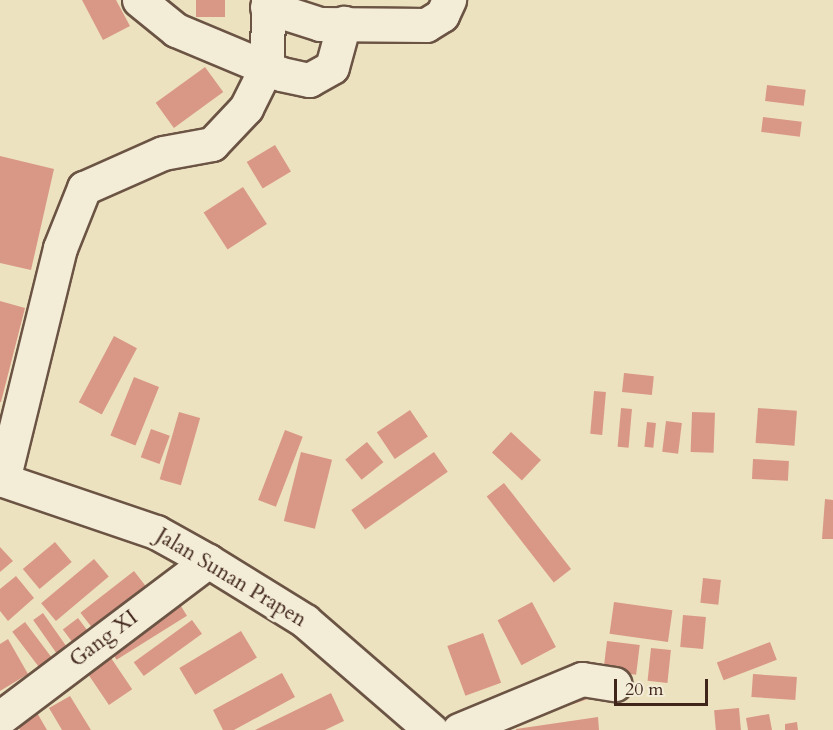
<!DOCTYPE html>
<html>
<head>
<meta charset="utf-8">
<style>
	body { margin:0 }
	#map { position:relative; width:833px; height:730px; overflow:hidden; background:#ede2c0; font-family:Cardo,serif }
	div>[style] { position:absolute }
	.building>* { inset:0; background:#d99885; transform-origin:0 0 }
	.roads { filter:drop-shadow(2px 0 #6b5444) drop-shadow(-2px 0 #6b5444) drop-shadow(0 2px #6b5444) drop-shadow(0 -2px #6b5444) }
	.minor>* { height:33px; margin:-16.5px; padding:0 16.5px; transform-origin:16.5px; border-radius:16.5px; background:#f3ecd6 }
	.secondary>* { height:33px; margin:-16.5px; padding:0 16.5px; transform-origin:16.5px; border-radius:16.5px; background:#f3ecd6 }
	span { translate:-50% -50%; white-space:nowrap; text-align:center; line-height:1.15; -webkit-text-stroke:6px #f3ecd6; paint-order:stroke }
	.street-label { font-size:21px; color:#40251b }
	.scale { position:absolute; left:614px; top:679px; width:94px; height:27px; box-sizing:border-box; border:3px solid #40251b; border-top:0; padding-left:8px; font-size:18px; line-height:21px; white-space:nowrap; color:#40251b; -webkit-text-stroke:4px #f3ecd6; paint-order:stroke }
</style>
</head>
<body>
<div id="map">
	<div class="building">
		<i style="clip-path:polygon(82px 0,116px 0,130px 26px,103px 40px)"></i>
		<i style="left:196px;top:0;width:29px;height:17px"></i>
		<i style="left:205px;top:67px;width:31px;height:61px;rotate:54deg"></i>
		<i style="left:767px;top:85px;width:39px;height:16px;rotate:7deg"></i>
		<i style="left:763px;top:117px;width:39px;height:15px;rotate:7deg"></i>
		<i style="left:275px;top:145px;width:31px;height:33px;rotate:59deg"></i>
		<i style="clip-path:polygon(0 156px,54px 169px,31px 270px,0 263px)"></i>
		<i style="left:243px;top:187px;width:44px;height:47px;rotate:57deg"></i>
		<i style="clip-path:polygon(0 301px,25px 308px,1px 402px,0 402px)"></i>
		<i style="left:114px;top:336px;width:26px;height:75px;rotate:28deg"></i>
		<i style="left:624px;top:373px;width:30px;height:19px;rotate:6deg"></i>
		<i style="left:134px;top:377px;width:27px;height:63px;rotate:22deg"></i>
		<i style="left:594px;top:391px;width:12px;height:43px;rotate:5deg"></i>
		<i style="left:621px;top:408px;width:11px;height:39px;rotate:5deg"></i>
		<i style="left:758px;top:408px;width:39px;height:35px;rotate:4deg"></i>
		<i style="left:410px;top:410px;width:32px;height:40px;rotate:56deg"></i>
		<i style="left:179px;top:412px;width:22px;height:70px;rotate:16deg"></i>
		<i style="left:692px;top:412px;width:23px;height:40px;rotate:2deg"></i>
		<i style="left:666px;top:421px;width:16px;height:31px;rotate:7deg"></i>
		<i style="left:647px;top:422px;width:9px;height:25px;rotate:6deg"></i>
		<i style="left:151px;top:429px;width:20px;height:30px;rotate:20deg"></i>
		<i style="left:285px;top:430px;width:19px;height:75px;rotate:21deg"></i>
		<i style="left:511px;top:432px;width:41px;height:28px;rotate:43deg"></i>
		<i style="left:367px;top:442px;width:26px;height:28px;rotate:51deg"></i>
		<i style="left:301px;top:452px;width:32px;height:71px;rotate:14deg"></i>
		<i style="left:434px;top:452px;width:24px;height:101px;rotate:55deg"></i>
		<i style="left:753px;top:459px;width:36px;height:20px;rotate:3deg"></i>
		<i style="left:504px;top:483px;width:109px;height:22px;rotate:52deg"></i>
		<i style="clip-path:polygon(825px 499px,833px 500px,833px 539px,822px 539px)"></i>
		<i style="left:55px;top:542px;width:26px;height:42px;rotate:50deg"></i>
		<i style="clip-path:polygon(0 547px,13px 561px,0 572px)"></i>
		<i style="left:94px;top:559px;width:23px;height:69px;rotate:50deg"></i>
		<i style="left:134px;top:571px;width:24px;height:68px;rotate:52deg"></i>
		<i style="clip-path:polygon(16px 576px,34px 598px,8px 621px,0 611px,0 589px)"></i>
		<i style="left:703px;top:578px;width:18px;height:25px;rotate:6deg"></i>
		<i style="left:532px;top:602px;width:51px;height:39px;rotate:62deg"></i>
		<i style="left:614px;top:602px;width:59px;height:32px;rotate:8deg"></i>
		<i style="left:179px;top:603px;width:15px;height:83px;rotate:58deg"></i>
		<i style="left:43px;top:613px;width:45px;height:12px;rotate:55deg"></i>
		<i style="left:683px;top:615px;width:23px;height:32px;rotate:5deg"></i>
		<i style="left:78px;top:618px;width:25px;height:19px;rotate:53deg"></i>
		<i style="left:192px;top:620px;width:17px;height:72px;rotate:54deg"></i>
		<i style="left:25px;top:622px;width:44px;height:16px;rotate:53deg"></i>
		<i style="left:241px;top:631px;width:31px;height:72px;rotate:59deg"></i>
		<i style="left:483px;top:633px;width:53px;height:38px;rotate:70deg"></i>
		<i style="clip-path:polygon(8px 639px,28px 674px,0 691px,0 644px)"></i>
		<i style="left:607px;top:641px;width:33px;height:30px;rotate:7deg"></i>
		<i style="left:770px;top:642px;width:19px;height:57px;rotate:69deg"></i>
		<i style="left:651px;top:648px;width:20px;height:33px;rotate:6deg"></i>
		<i style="left:107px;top:652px;width:45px;height:28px;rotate:56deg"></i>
		<i style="clip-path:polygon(282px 673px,295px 697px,234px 730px,223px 730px,213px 710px)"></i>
		<i style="left:753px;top:674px;width:44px;height:23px;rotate:4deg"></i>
		<i style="left:584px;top:691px;width:9px;height:61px;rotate:72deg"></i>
		<i style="clip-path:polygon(331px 693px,344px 721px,325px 730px,255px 730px)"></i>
		<i style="clip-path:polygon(70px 696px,91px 730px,62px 730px,49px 708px)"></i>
		<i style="left:739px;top:708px;width:22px;height:25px;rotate:85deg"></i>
		<i style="clip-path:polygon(36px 711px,47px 730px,20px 730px,16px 723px)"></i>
		<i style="clip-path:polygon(769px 714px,772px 730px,748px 730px,746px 718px)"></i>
		<i style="clip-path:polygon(598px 717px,599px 730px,516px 730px,516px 729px)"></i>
		<i style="clip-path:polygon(797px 722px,798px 730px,785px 730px,785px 724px)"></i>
	</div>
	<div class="roads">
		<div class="minor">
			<i style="left:139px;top:0;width:48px;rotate:39deg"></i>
			<i style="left:176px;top:30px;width:114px;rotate:22.7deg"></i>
			<i style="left:281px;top:74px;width:29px;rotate:12deg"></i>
			<i style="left:309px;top:80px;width:26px;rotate:-29deg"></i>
			<i style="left:332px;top:67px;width:46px;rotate:-74.7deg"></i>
			<i style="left:267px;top:7px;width:56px;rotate:17.8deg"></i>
			<i style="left:320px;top:24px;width:106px;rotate:0.5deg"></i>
			<i style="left:426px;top:25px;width:19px;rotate:-32deg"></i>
			<i style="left:442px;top:15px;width:17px;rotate:-65deg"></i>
			<i style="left:3px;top:480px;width:239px;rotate:-76.2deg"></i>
			<i style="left:60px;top:248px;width:65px;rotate:-68.2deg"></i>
			<i style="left:84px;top:188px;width:86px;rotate:-23.9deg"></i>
			<i style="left:163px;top:153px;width:50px;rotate:-10.4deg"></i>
			<i style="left:212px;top:144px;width:50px;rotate:-46.6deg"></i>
			<i style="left:246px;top:108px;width:47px;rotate:-63.4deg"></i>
			<i style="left:267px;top:66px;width:66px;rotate:-89.1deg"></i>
			<i style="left:0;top:718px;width:261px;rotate:-37deg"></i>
			<i style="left:459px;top:730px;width:133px;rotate:-22.5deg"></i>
			<i style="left:582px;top:679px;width:33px;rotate:9deg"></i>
		</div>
		<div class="secondary">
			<i style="left:0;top:479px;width:165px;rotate:18.8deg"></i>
			<i style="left:156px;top:532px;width:60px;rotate:29.1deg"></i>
			<i style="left:208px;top:561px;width:114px;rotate:31.7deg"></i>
			<i style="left:305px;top:621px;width:167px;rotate:40.9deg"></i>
		</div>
	</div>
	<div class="street-label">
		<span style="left:231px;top:578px;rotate:31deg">Jalan Sunan Prapen</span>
		<span style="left:104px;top:639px;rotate:-37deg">Gang XI</span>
	</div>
	<div class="scale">20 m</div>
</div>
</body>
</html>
